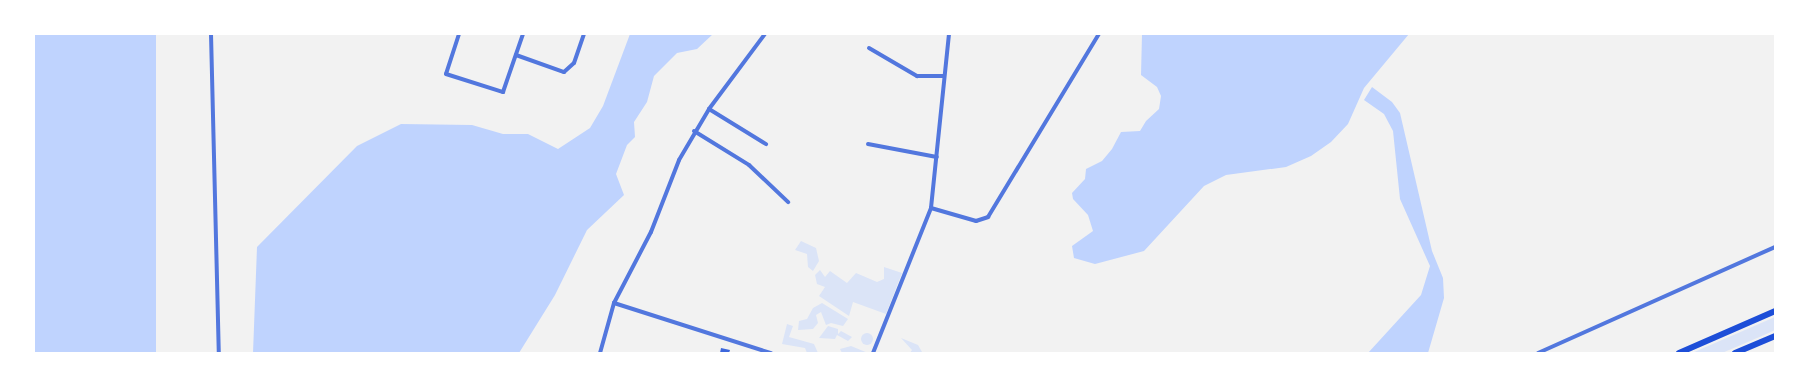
<!DOCTYPE html>
<html>
<head>
<meta charset="utf-8">
<style>
	body { margin:0 }
	#map { position:relative; width:1809px; height:387px; overflow:hidden; background:#f2f2f2; font-family:Figtree,sans-serif }
	div>[style] { position:absolute }
	.green>* { inset:0; background:#dbe4f7 }
	.round { border-radius:50% }
	.water>* { inset:0; background:#bfd3fe; transform-origin:0 0 }
	.building>* { inset:0; background:#3d67dc }
	.minor>* { height:4px; margin:-2px; padding:0 2px; transform-origin:2px; border-radius:2px; background:#5277de }
	.trunk>* { height:6px; margin:-3px; padding:0 3px; transform-origin:3px; border-radius:3px; background:#1d4ed8 }
	span { translate:-50% -50%; white-space:nowrap; text-align:center; line-height:1.15; -webkit-text-stroke:4.5px #fff; paint-order:stroke }
	.frame { position:absolute; inset:0; border:35px solid #fff; pointer-events:none }
</style>
</head>
<body>
<div id="map">
	<div class="green">
		<i style="clip-path:polygon(801px 241px,816px 248px,819px 261px,813px 271px,808px 267px,807px 254px,795px 250px)"></i>
		<i style="clip-path:polygon(884px 267px,902px 273px,886px 314px,853px 302px,849px 316px,819px 296px,825px 287px,817px 284px,815px 275px,820px 270px,825px 277px,830px 271px,847px 283px,856px 273px,877px 282px,884px 279px)"></i>
		<i style="clip-path:polygon(822px 303px,848px 319px,843px 326px,831px 323px,826px 325px,821px 312px,816px 315px,818px 323px,813px 329px,798px 330px,799px 321px,807px 319px,813px 308px)"></i>
		<i style="clip-path:polygon(1775px 317px,1775px 330px,1764px 335px,1722px 353px,1692px 353px)"></i>
		<i style="clip-path:polygon(787px 324px,793px 326px,789px 337px,814px 344px,818px 353px,807px 353px,805px 348px,782px 344px)"></i>
		<i style="clip-path:polygon(828px 326px,838px 329px,838px 334px,841px 331px,852px 337px,848px 341px,837px 335px,835px 339px,819px 338px)"></i>
		<i class="round" style="left:861px;top:333px;width:12px;height:12px"></i>
		<i style="clip-path:polygon(901px 338px,918px 345px,922px 352px,910px 353px,912px 350px)"></i>
		<i style="clip-path:polygon(851px 346px,868px 353px,842px 353px,840px 349px)"></i>
	</div>
	<div class="water">
		<i style="left:34px;top:34px;width:122px;height:319px"></i>
		<i style="clip-path:polygon(630px 34px,713px 34px,697px 49px,677px 53px,654px 76px,647px 102px,634px 122px,635px 137px,627px 145px,616px 174px,624px 195px,587px 230px,555px 295px,519px 353px,253px 353px,257px 247px,357px 146px,401px 124px,472px 125px,503px 134px,528px 134px,558px 149px,590px 128px,603px 106px)"></i>
		<i style="clip-path:polygon(1142px 34px,1409px 34px,1364px 88px,1348px 124px,1331px 142px,1311px 156px,1286px 167px,1226px 175px,1204px 186px,1144px 251px,1095px 264px,1074px 258px,1072px 246px,1093px 231px,1088px 215px,1073px 199px,1072px 193px,1085px 179px,1086px 169px,1102px 161px,1112px 149px,1121px 132px,1140px 131px,1146px 121px,1159px 109px,1161px 96px,1157px 87px,1141px 75px)"></i>
		<i style="clip-path:polygon(1372px 87px,1392px 102px,1400px 113px,1432px 251px,1443px 278px,1444px 298px,1428px 353px,1368px 353px,1421px 295px,1430px 266px,1400px 199px,1393px 131px,1384px 114px,1364px 100px)"></i>
	</div>
	<div class="building">
		<i style="clip-path:polygon(721px 348px,730px 350px,729px 353px,720px 353px)"></i>
	</div>
	<div class="minor">
		<i style="left:211px;top:34px;width:319px;rotate:88.6deg"></i>
		<i style="left:459px;top:34px;width:42px;rotate:108deg"></i>
		<i style="left:446px;top:74px;width:60px;rotate:17.5deg"></i>
		<i style="left:503px;top:92px;width:61px;rotate:-71deg"></i>
		<i style="left:869px;top:48px;width:56px;rotate:30.3deg"></i>
		<i style="left:917px;top:76px;width:26px"></i>
		<i style="left:516px;top:55px;width:51px;rotate:19.5deg"></i>
		<i style="left:564px;top:72px;width:13px;rotate:-42deg"></i>
		<i style="left:574px;top:63px;width:31px;rotate:-71deg"></i>
		<i style="left:709px;top:109px;width:67px;rotate:31.6deg"></i>
		<i style="left:694px;top:131px;width:65px;rotate:31.7deg"></i>
		<i style="left:749px;top:165px;width:54px;rotate:43.5deg"></i>
		<i style="left:868px;top:144px;width:70px;rotate:10.7deg"></i>
		<i style="left:931px;top:208px;width:47px;rotate:16.1deg"></i>
		<i style="left:976px;top:221px;width:13px;rotate:-18deg"></i>
		<i style="left:988px;top:217px;width:214px;rotate:-58.8deg"></i>
		<i style="left:614px;top:303px;width:165px;rotate:17.7deg"></i>
		<i style="left:600px;top:353px;width:52px;rotate:-74.4deg"></i>
		<i style="left:614px;top:303px;width:80px;rotate:-62.5deg"></i>
		<i style="left:651px;top:232px;width:77px;rotate:-68.7deg"></i>
		<i style="left:679px;top:160px;width:59px;rotate:-59.5deg"></i>
		<i style="left:709px;top:109px;width:94px;rotate:-53.3deg"></i>
		<i style="left:873px;top:353px;width:156px;rotate:-68.2deg"></i>
		<i style="left:931px;top:208px;width:175px;rotate:-84.1deg"></i>
		<i style="left:1538px;top:353px;width:260px;rotate:-24.1deg"></i>
	</div>
	<div class="trunk">
		<i style="left:1679px;top:353px;width:105px;rotate:-23.6deg"></i>
		<i style="left:1735px;top:353px;width:43px;rotate:-23deg"></i>
	</div>
	<div class="frame"></div>
</div>
</body>
</html>
